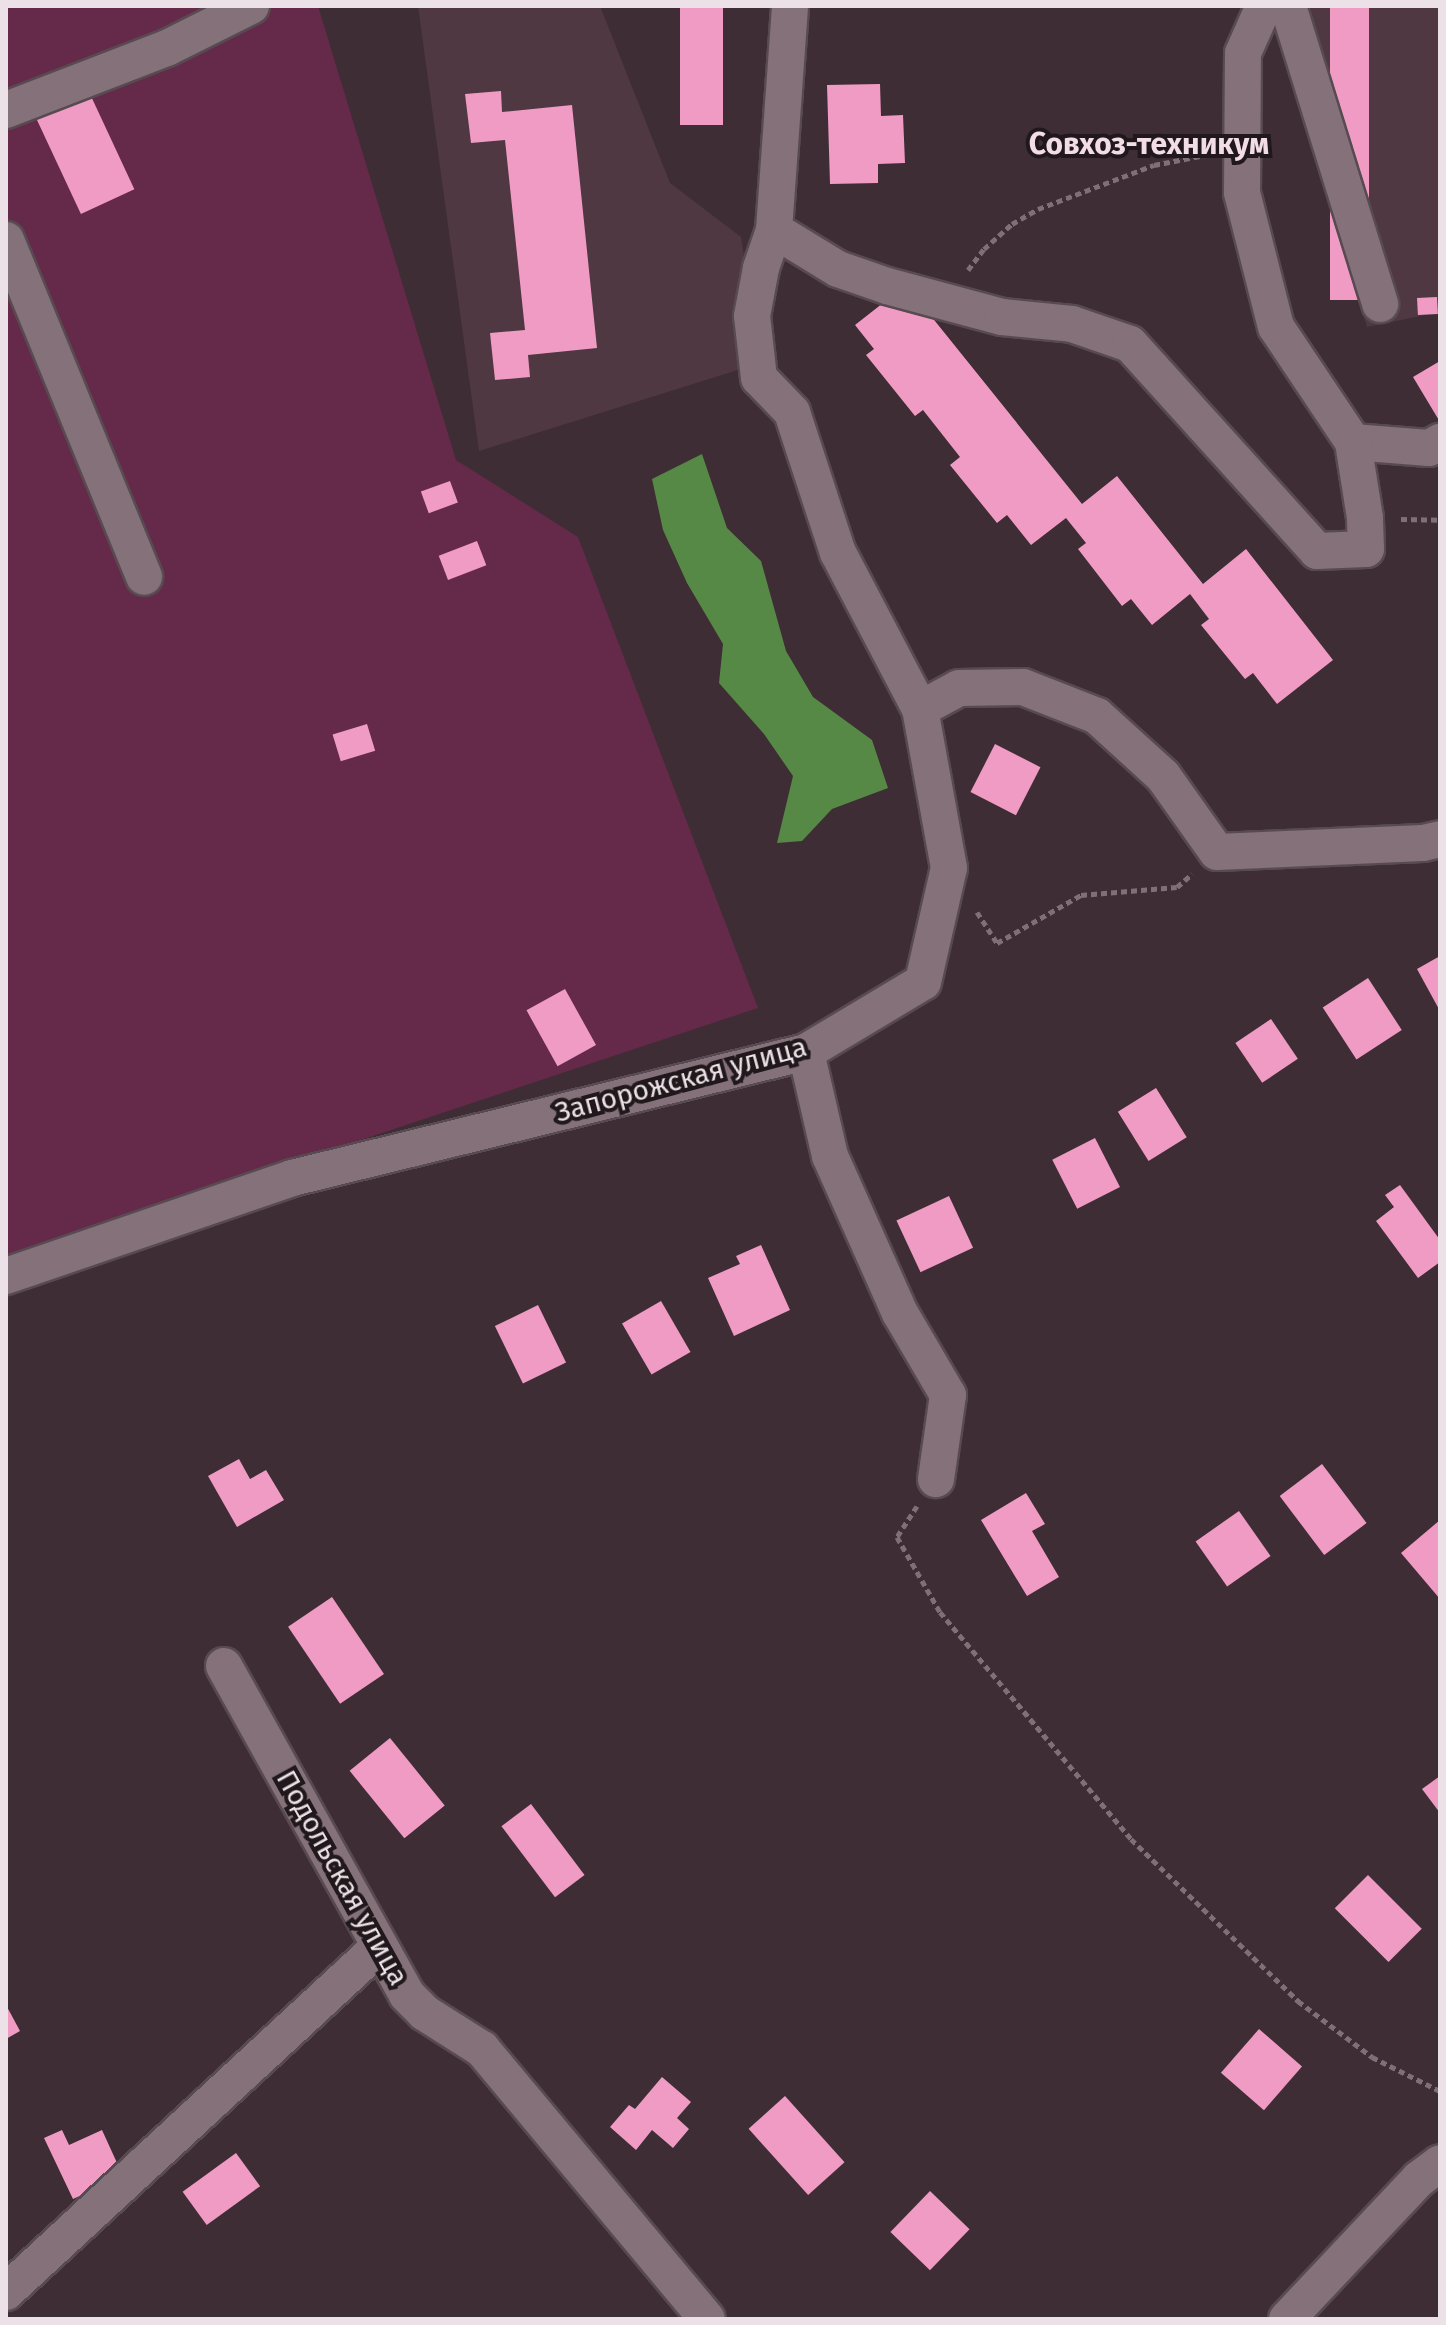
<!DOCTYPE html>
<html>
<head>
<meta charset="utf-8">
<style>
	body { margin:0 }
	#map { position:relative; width:1446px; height:2325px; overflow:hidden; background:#3e2d35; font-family:"Fira Sans",sans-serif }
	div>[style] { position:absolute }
	.built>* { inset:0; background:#4f3842 }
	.green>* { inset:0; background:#652949 }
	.water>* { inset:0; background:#568945 }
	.building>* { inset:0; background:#f09bc4; transform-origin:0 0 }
	.path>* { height:5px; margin-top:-2.5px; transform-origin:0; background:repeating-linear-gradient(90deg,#7f7077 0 6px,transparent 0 10px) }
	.roads { filter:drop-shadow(2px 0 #584a51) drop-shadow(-2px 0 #584a51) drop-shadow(0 2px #584a51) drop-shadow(0 -2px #584a51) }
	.minor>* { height:36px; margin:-18px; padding:0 18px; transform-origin:18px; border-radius:18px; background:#847179 }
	span { translate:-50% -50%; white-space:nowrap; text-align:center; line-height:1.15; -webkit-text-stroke:8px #20181b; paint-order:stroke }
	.street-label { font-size:28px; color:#ece1e6 }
	.neighbourhood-label { font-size:30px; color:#f2dce5; font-weight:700 }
	.frame { position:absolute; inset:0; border:8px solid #ece1e6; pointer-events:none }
</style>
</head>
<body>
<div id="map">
	<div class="built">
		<i style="clip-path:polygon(418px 6px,600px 6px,670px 183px,741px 237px,760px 363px,479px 451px)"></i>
		<i style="clip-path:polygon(1287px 6px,1440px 6px,1440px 312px,1367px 327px,1277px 35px)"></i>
	</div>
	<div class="green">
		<i style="clip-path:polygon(6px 6px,318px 6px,456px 460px,578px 537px,758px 1008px,6px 1258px)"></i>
	</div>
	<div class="water">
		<i style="clip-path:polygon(702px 454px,727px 528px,761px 561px,786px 651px,813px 697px,872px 740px,888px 788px,832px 809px,802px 841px,777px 843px,793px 776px,764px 734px,719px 683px,723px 644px,687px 583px,663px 530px,652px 479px)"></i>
	</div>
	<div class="building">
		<i style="left:680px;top:6px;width:43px;height:119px"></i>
		<i style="left:1330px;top:6px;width:39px;height:294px"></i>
		<i style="clip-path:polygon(880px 84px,881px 116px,903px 115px,905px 163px,878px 164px,878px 183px,830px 184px,827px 85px)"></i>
		<i style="clip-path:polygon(501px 91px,502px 112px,572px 105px,597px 348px,528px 355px,530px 377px,495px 380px,490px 333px,525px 330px,505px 140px,471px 143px,465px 94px)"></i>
		<i style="left:90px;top:94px;width:105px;height:59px;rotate:65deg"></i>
		<i style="clip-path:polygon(906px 285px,1082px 504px,1117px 476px,1203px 584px,1246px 549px,1333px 660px,1277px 704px,1253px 673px,1245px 679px,1201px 625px,1209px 619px,1190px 594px,1152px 625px,1131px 599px,1122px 606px,1078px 549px,1086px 543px,1066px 518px,1031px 545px,1007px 515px,997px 523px,950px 465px,960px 457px,923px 410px,915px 416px,866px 355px,874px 349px,855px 325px)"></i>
		<i style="left:1437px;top:297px;width:17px;height:20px;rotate:87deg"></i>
		<i style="clip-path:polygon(1440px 361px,1440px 422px,1413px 377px)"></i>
		<i style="left:450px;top:481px;width:23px;height:31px;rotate:70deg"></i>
		<i style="left:477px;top:541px;width:26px;height:41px;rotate:69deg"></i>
		<i style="left:367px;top:724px;width:28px;height:36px;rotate:73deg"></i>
		<i style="left:995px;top:744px;width:51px;height:54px;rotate:27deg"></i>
		<i style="clip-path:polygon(1440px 956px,1440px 1011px,1417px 969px)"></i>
		<i style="left:1368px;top:978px;width:62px;height:54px;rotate:57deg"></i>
		<i style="left:565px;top:989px;width:64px;height:44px;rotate:61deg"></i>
		<i style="left:1271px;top:1019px;width:48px;height:43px;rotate:56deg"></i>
		<i style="left:1156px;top:1088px;width:58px;height:45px;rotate:58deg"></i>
		<i style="left:1095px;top:1138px;width:55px;height:48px;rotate:63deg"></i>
		<i style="clip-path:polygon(1400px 1185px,1440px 1240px,1440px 1262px,1418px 1278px,1376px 1221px,1394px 1207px,1385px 1195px)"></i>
		<i style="left:949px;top:1196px;width:57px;height:58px;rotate:65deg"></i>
		<i style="clip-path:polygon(761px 1245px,790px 1310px,734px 1336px,708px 1278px,740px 1264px,736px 1256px)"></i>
		<i style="left:661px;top:1301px;width:59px;height:45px;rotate:60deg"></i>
		<i style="left:538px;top:1305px;width:64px;height:48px;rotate:64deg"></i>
		<i style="clip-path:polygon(239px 1459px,250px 1479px,266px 1470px,284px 1500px,237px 1527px,208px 1476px)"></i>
		<i style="left:1322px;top:1464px;width:74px;height:53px;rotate:53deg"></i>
		<i style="clip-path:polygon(1026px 1493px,1045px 1524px,1032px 1531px,1059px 1577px,1027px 1596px,981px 1520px)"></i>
		<i style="left:1239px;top:1511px;width:55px;height:53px;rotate:55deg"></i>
		<i style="clip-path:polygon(1440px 1520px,1440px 1599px,1401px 1553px)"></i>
		<i style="left:332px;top:1597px;width:93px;height:53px;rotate:56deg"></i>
		<i style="left:390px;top:1738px;width:87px;height:52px;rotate:51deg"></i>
		<i style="clip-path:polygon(1440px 1776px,1440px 1813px,1422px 1789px)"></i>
		<i style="left:531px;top:1804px;width:89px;height:37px;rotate:53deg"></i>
		<i style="left:1368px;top:1875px;width:76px;height:47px;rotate:45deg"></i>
		<i style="clip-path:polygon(6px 2005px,20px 2031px,6px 2039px)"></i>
		<i style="left:1259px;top:2029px;width:57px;height:58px;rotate:41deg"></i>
		<i style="clip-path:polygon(662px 2077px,691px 2102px,677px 2118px,689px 2129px,673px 2148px,652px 2130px,636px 2150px,610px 2127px,629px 2105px,635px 2109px)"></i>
		<i style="left:785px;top:2096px;width:89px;height:49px;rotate:48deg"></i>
		<i style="clip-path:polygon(62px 2130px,69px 2145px,102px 2130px,123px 2176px,73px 2199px,44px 2138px)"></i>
		<i style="left:236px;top:2153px;width:41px;height:66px;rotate:54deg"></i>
		<i style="left:930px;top:2191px;width:55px;height:57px;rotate:44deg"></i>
	</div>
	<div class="path">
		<i style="left:968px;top:270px;width:26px;rotate:-53deg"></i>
		<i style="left:984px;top:249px;width:38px;rotate:-42deg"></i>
		<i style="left:1012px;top:224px;width:30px;rotate:-30deg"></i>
		<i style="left:1038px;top:209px;width:124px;rotate:-20.8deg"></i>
		<i style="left:1154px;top:165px;width:52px;rotate:-11.1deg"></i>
		<i style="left:1401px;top:519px;width:39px;rotate:1deg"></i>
		<i style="left:977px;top:912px;width:37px;rotate:57deg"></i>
		<i style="left:997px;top:943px;width:97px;rotate:-29.7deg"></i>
		<i style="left:1081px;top:895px;width:96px;rotate:-4.8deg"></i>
		<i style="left:1177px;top:887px;width:20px;rotate:-41deg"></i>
		<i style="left:917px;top:1506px;width:37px;rotate:123deg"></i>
		<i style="left:897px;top:1537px;width:86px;rotate:60.2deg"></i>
		<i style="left:940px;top:1612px;width:297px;rotate:49.9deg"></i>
		<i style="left:1131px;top:1839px;width:233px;rotate:44.1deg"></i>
		<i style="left:1298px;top:2001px;width:93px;rotate:37.1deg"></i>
		<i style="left:1372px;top:2057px;width:76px;rotate:26.6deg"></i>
	</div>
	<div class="roads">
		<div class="minor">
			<i style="left:1288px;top:6px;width:312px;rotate:72.8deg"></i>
			<i style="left:6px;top:110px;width:173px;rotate:-21.1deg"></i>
			<i style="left:167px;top:48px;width:94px;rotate:-26.6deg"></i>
			<i style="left:774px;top:230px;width:225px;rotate:-85.9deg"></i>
			<i style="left:6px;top:240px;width:364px;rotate:67.7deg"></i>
			<i style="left:1353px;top:442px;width:76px;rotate:4.5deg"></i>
			<i style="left:1429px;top:448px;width:13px;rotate:-29deg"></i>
			<i style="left:920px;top:709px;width:44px;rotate:-28.3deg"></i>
			<i style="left:959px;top:688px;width:64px;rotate:-0.9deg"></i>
			<i style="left:1023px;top:687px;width:79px;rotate:21.4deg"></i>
			<i style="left:1097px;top:716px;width:89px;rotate:42.3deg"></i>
			<i style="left:1163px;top:776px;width:93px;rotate:54.6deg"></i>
			<i style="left:1217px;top:852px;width:206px;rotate:-2.5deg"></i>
			<i style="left:1423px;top:843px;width:17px;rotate:-13deg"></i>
			<i style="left:806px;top:1052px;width:107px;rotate:77deg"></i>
			<i style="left:830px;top:1156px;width:172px;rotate:66deg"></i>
			<i style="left:900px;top:1313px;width:95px;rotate:59.7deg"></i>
			<i style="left:948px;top:1395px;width:85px;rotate:98.1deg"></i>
			<i style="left:6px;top:1276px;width:302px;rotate:-18.9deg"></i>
			<i style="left:292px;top:1178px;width:529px;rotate:-13.77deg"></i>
			<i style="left:806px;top:1052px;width:136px;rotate:-30.9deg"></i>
			<i style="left:923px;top:982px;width:117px;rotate:-77.2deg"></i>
			<i style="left:949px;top:868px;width:162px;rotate:-100.3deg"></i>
			<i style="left:920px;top:709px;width:176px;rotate:-117.7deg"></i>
			<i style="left:838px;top:553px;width:148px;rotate:-108.1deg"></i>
			<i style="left:792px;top:412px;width:47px;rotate:-134.1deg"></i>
			<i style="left:759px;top:378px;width:62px;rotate:-96.4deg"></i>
			<i style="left:752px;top:316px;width:49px;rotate:-79.4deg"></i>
			<i style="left:761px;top:268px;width:40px;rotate:-71.1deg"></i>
			<i style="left:774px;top:230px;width:75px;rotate:31.4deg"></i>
			<i style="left:838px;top:269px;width:52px;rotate:19.1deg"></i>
			<i style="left:887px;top:286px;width:119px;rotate:15.1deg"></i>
			<i style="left:1002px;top:317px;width:70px;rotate:5.7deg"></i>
			<i style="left:1072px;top:324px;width:61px;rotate:19deg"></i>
			<i style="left:1130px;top:344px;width:279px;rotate:47.9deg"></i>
			<i style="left:1317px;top:551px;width:49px;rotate:-2.3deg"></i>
			<i style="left:1366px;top:549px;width:31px;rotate:-92deg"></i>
			<i style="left:1365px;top:518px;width:77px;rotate:-99deg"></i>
			<i style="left:1353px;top:442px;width:138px;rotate:-123.8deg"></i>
			<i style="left:1276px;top:327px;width:138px;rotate:-104.2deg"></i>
			<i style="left:1242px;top:193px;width:140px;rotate:-89.6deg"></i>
			<i style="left:1243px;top:53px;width:51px;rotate:-65.9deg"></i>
			<i style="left:224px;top:1666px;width:376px;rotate:60.9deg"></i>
			<i style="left:407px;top:1995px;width:25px;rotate:45deg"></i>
			<i style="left:425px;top:2013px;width:67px;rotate:32.3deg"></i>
			<i style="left:482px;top:2049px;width:351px;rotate:50.2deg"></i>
			<i style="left:6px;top:2292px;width:507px;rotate:-42.76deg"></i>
			<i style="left:1287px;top:2319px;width:192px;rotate:-46.7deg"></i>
			<i style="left:1419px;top:2179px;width:26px;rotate:-37deg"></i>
		</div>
	</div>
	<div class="street-label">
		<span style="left:681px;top:1080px;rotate:-15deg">Запорожская улица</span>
		<span style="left:342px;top:1878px;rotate:61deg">Подольская улица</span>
	</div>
	<div class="neighbourhood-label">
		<span style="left:1149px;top:144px">Совхоз-техникум</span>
	</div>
	<div class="frame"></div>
</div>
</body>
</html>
